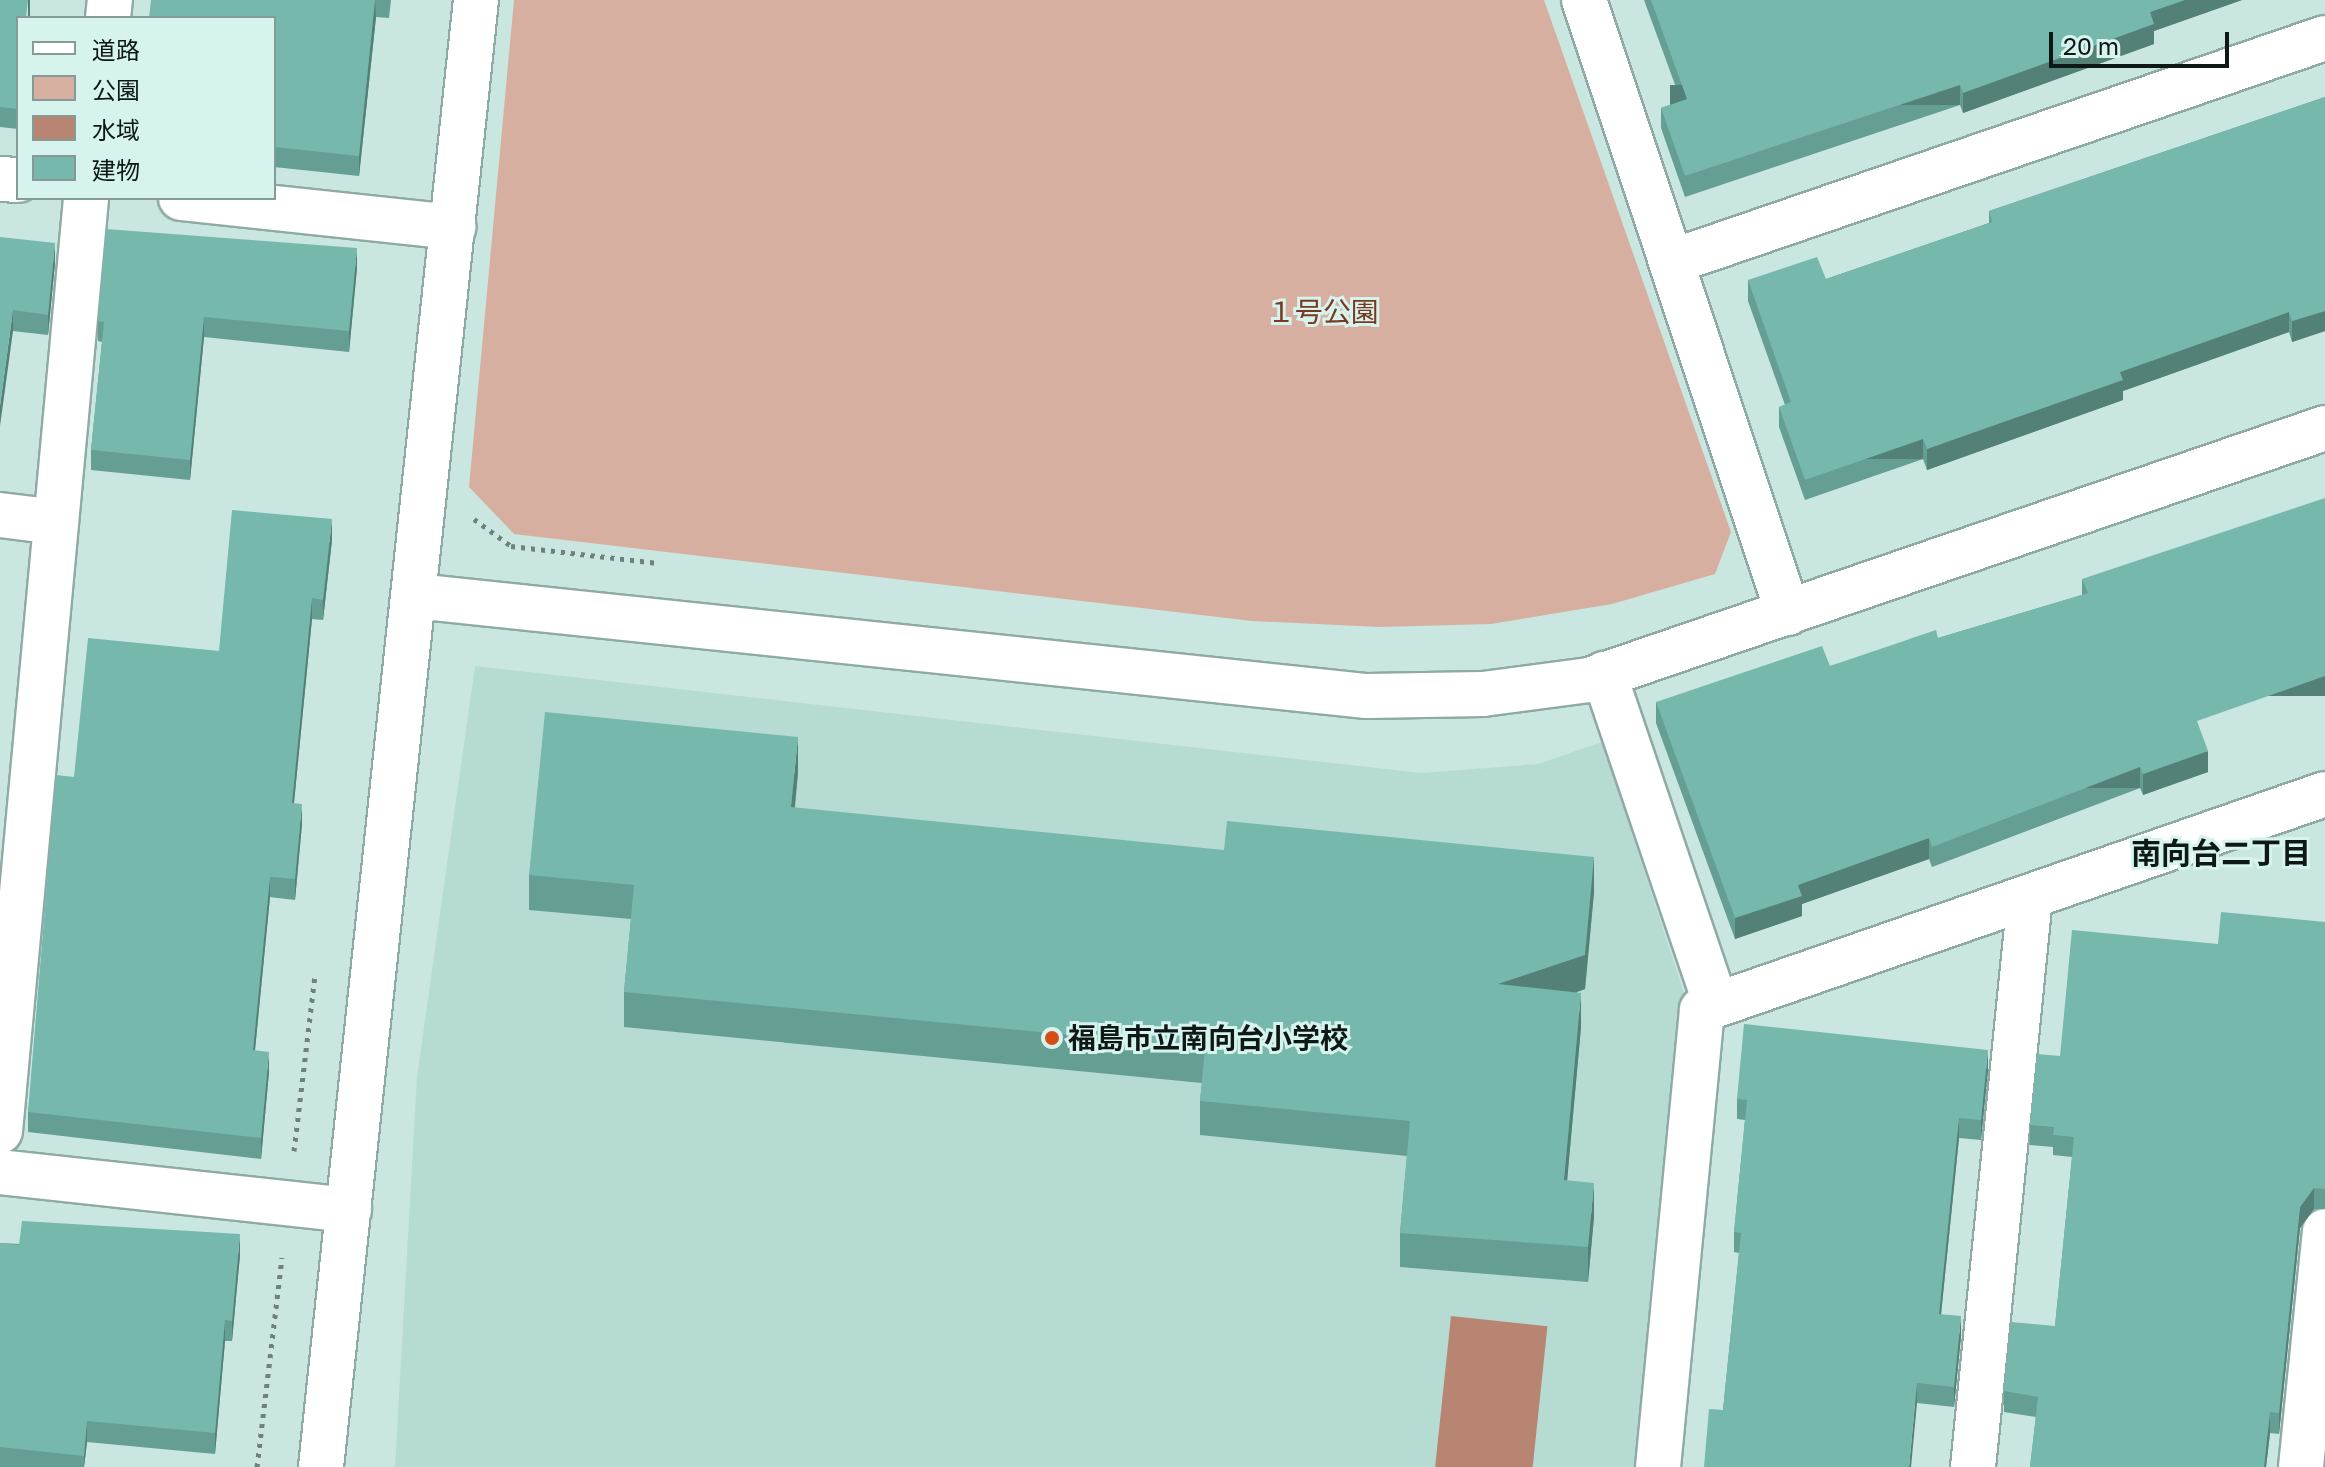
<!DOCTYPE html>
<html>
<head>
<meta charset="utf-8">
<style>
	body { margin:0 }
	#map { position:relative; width:2325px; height:1467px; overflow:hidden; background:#c9e6e0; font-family:"Golos Text","Noto Sans JP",sans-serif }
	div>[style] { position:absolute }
	.built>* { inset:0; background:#b6dbd3 }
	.green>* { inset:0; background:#d7afa1 }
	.water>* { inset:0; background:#b98573; transform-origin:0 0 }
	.path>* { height:5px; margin-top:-2.5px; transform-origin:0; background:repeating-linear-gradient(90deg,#6e817d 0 4px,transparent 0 10px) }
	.roads { filter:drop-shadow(2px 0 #8faaa5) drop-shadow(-2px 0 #8faaa5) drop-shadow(0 2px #8faaa5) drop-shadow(0 -2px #8faaa5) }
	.minor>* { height:44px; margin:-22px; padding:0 22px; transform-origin:22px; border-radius:22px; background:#fff }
	.tertiary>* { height:44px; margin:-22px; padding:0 22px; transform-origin:22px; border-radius:22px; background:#fff }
	.wall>* { inset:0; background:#659e93 }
	.shaded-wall>* { inset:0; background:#538178; transform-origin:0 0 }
	.building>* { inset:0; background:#76b8ab }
	.dots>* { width:22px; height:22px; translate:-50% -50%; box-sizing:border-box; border:4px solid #d6f3ed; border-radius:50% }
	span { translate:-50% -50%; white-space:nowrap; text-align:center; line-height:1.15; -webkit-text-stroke:6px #d6f3ed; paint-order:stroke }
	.park-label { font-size:28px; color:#7b3821 }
	.poi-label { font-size:28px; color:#0e1816; font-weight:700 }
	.left { translate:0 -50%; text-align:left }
	.neighbourhood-label { font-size:30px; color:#0e1816; font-weight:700 }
	.legend { position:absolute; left:16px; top:16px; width:260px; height:184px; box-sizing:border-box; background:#d6f3ed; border:2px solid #869b97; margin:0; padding:10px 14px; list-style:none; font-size:24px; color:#0e1816 }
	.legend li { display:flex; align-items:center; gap:16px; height:40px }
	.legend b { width:40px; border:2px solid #869b97 }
	.scale { position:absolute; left:2049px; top:32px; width:180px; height:36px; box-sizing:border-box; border:4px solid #0e1816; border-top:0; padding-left:10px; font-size:24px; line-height:28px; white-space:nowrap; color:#0e1816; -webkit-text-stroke:6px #d6f3ed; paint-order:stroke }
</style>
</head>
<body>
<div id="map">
	<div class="built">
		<i style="clip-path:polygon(475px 666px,1421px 773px,1538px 764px,1602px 742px,1686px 999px,1635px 1467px,395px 1467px,417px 1077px)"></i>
	</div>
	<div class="green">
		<i style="clip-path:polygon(514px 0,1544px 0,1731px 532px,1715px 574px,1612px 604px,1491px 624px,1379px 627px,1252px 621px,514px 534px,469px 487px)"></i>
	</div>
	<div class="water">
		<i style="left:1451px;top:1316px;width:97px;height:152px;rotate:6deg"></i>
	</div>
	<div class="path">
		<i style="left:474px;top:519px;width:46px;rotate:36.1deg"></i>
		<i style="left:511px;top:546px;width:148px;rotate:6.6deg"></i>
		<i style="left:294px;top:1151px;width:177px;rotate:-83.2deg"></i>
		<i style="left:257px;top:1467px;width:211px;rotate:-83.2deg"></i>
	</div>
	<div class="roads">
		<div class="minor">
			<i style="left:1584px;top:0;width:646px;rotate:71.59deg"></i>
			<i style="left:108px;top:18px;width:18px;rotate:-84deg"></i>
			<i style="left:0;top:179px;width:18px;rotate:3deg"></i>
			<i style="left:181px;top:198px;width:274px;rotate:6.1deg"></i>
			<i style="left:1671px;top:262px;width:691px;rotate:-18.91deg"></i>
			<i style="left:0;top:515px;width:56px;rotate:7.1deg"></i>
			<i style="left:1604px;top:674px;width:349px;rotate:71.3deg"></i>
			<i style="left:0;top:1131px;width:937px;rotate:-84.73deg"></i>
			<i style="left:0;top:1172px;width:351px;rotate:6.2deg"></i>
			<i style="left:1658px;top:1467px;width:459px;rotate:-84.5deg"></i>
			<i style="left:1702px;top:1010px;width:659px;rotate:-19.12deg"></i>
			<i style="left:1973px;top:1467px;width:573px;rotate:-84.29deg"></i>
			<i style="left:2301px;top:1467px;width:237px;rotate:-84.2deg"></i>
		</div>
		<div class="tertiary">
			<i style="left:415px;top:596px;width:957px;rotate:6deg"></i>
			<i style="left:1367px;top:696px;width:116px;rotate:-1deg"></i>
			<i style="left:1483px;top:694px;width:107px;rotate:-7.5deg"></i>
			<i style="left:1589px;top:680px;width:778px;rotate:-18.9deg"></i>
			<i style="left:321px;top:1467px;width:1475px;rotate:-83.97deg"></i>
		</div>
	</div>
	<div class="wall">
		<i style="clip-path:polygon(0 0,18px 18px,18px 129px,0 127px)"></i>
		<i style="clip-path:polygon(151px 0,391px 0,389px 18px,376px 17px,359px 176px,274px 167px,274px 18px)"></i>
		<i style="clip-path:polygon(1644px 0,2242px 0,2154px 31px,2154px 44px,1963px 113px,1960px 105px,1685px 197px,1661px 128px,1661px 108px,1681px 101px)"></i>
		<i style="clip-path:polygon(2325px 97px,2325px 331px,2292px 342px,2289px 332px,2123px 391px,2123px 400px,1927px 470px,1923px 459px,1805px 500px,1779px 427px,1779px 407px,1785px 405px,1748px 301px,1748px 280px,1826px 279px,1989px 223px,1989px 211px)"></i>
		<i style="clip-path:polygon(0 237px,55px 263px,48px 335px,13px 331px)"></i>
		<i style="clip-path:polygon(357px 268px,349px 352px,204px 337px,190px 480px,91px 470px,91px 450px,102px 342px,98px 341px,98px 321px)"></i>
		<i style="clip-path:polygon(332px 540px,323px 620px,312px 619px,294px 803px,302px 824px,295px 900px,270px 897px,255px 1050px,269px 1072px,261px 1159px,28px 1132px,28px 1112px,74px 777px,219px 651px)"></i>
		<i style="clip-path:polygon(2082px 579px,2203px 739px,2208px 772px,2143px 795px,2140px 788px,1932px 867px,1929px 859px,1802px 904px,1802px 916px,1735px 939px,1656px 723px,1656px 702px,1830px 666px,1938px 638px,2082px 595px)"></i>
		<i style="clip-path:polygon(798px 772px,795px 808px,1594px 892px,1585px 989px,1577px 992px,1581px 1027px,1567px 1180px,1594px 1217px,1588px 1282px,1400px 1267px,1400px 1233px,1407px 1156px,1200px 1135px,1200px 1101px,1202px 1083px,624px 1027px,624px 992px,631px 919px,529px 910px,529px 875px)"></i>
		<i style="clip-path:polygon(2325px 922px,2325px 1209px,2314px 1209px,2300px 1228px,2279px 1434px,2270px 1433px,2266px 1467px,2030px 1467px,2036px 1417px,2004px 1412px,2004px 1391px,2055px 1326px,2072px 1157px,2053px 1155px,2053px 1147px,2030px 1145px,2030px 1125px,2060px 1056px,2218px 944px)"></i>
		<i style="clip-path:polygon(1988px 1070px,1981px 1140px,1959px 1138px,1941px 1314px,1961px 1336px,1954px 1407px,1917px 1403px,1723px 1410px,1739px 1253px,1734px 1252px,1734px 1232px,1745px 1120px,1737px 1119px,1737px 1099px)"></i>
		<i style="clip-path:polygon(0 1243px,240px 1255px,232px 1341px,225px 1341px,215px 1454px,87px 1442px,84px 1467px,0 1467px)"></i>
	</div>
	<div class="shaded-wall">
		<i style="left:28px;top:0;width:2px;height:18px"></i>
		<i style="clip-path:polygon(375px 0,376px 17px,359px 176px,359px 156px)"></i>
		<i style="clip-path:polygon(2185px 0,2242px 0,2154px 31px,2154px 44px,1963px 113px,1963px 93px,2150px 12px)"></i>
		<i style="left:1960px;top:85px;width:20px;height:290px;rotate:90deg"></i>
		<i style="clip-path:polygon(55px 243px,55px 263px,48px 335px,48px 315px)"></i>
		<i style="clip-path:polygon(357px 248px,357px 268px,349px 352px,349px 331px)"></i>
		<i style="clip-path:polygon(13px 310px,13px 331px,0 426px,0 406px)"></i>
		<i style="clip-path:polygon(2325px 311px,2325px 331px,2292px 342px,2292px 321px)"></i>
		<i style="clip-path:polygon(2289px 312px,2289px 332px,2123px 391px,2123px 400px,1927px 470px,1927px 449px,2120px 372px)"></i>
		<i style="clip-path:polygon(204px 317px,204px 337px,190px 480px,190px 460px)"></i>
		<i style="left:1923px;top:439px;width:20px;height:125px;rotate:90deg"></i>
		<i style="clip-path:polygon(332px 519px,332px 540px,323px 620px,323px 600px)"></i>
		<i style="clip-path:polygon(312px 598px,312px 619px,292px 823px,292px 803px)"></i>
		<i style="left:2325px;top:676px;width:20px;height:136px;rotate:90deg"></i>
		<i style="clip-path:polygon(798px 737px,798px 772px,791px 842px,791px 807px)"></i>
		<i style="clip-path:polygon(2208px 751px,2208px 772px,2143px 795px,2143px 774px)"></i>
		<i style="left:2140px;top:767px;width:21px;height:223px;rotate:90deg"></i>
		<i style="clip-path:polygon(302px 804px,302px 824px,295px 900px,295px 879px)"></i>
		<i style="clip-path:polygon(1929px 838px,1929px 859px,1802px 904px,1802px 916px,1735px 939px,1735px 918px,1798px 885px)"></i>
		<i style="clip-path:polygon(1594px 857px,1594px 892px,1585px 989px,1498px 1019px,1498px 984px)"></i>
		<i style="clip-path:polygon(270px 877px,270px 897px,253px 1070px,253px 1050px)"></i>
		<i style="clip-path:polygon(1581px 993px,1581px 1027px,1564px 1215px,1564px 1180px)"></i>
		<i style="clip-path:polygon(1988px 1050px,1988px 1070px,1981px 1140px,1981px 1120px)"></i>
		<i style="clip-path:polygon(269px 1052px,269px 1072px,261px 1159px,261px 1138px)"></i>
		<i style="clip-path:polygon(1959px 1118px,1959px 1138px,1939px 1334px,1939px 1314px)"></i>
		<i style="clip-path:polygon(1594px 1183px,1594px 1217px,1588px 1282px,1588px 1247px)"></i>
		<i style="clip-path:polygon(2314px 1188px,2314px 1209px,2300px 1228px,2279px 1434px,2279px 1413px,2300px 1207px)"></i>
		<i style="clip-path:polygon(240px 1234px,240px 1255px,232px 1341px,232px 1321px)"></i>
		<i style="clip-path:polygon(1961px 1316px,1961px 1336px,1954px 1407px,1954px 1387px)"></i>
		<i style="clip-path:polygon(225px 1320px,225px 1341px,215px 1454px,215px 1433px)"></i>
		<i style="clip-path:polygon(1917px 1383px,1917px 1403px,1911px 1467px,1909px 1467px)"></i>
		<i style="clip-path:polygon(2270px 1412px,2270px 1433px,2266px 1467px,2264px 1467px)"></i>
		<i style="clip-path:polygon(87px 1421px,87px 1442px,84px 1467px,84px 1456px)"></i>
	</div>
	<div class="building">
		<i style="clip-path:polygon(0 0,28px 0,26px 18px,18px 18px,18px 109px,0 107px)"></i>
		<i style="clip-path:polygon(151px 0,375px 0,359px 156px,274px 147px,274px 18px,149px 18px)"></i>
		<i style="clip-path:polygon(1651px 0,2185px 0,2150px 12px,2154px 24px,1963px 93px,1960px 85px,1685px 176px,1661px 108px,1687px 99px)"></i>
		<i style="clip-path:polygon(2325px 97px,2325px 311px,2292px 321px,2289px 312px,2120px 372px,2123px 380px,1927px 449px,1923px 439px,1805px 480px,1779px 407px,1791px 402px,1748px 280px,1817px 257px,1826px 279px,1992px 222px,1989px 211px)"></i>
		<i style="clip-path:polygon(106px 229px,357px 248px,349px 331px,204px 317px,190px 460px,91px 450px,104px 322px,98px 321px)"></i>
		<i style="clip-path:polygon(0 237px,55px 243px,48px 315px,13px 310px,0 406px)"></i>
		<i style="clip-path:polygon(2325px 498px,2325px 676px,2197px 721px,2208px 751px,2143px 774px,2140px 767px,1932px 847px,1929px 838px,1798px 885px,1802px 896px,1735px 918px,1656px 702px,1822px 646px,1830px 666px,1936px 630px,1938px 638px,2088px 593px,2082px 579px)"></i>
		<i style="clip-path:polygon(232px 510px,332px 519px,323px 600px,312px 598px,292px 803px,302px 804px,295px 879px,270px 877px,253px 1050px,269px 1052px,261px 1138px,28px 1112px,56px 775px,74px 777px,88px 638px,219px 651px)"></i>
		<i style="clip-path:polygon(545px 712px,798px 737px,791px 807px,1224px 850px,1227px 821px,1594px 857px,1585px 955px,1498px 984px,1581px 993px,1564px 1180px,1594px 1183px,1588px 1247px,1400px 1233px,1410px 1121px,1200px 1101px,1205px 1048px,624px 992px,634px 885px,529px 875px)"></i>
		<i style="clip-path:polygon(2221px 912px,2325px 922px,2325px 1189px,2314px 1188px,2300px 1207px,2279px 1413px,2270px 1412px,2264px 1467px,2030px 1467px,2038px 1397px,2004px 1391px,2011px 1322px,2055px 1326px,2074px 1137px,2053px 1135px,2054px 1127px,2030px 1125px,2037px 1054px,2060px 1056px,2072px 930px,2218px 944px)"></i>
		<i style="clip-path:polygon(1744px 1024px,1988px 1050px,1981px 1120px,1959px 1118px,1939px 1314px,1961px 1316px,1954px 1387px,1917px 1383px,1909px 1467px,1704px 1467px,1709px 1409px,1723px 1410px,1741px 1233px,1734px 1232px,1747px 1100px,1737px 1099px)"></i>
		<i style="clip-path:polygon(22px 1221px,240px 1234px,232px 1321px,225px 1320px,215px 1433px,87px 1421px,84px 1456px,0 1447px,0 1243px,19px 1245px)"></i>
	</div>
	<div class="dots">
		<i style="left:1052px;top:1038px;background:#d44e16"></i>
	</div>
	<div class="park-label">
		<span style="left:1323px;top:312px">１号公園</span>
	</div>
	<div class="poi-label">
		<span class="left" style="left:1068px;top:1038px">福島市立南向台小学校</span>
	</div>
	<div class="neighbourhood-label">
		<span style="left:2221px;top:853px">南向台二丁目</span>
	</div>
	<ul class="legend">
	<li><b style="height:10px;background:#fff"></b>道路</li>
	<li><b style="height:22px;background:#d7afa1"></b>公園</li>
	<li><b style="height:22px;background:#b98573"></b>水域</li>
	<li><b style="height:22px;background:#76b8ab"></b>建物</li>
	</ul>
	<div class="scale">20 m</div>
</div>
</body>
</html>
